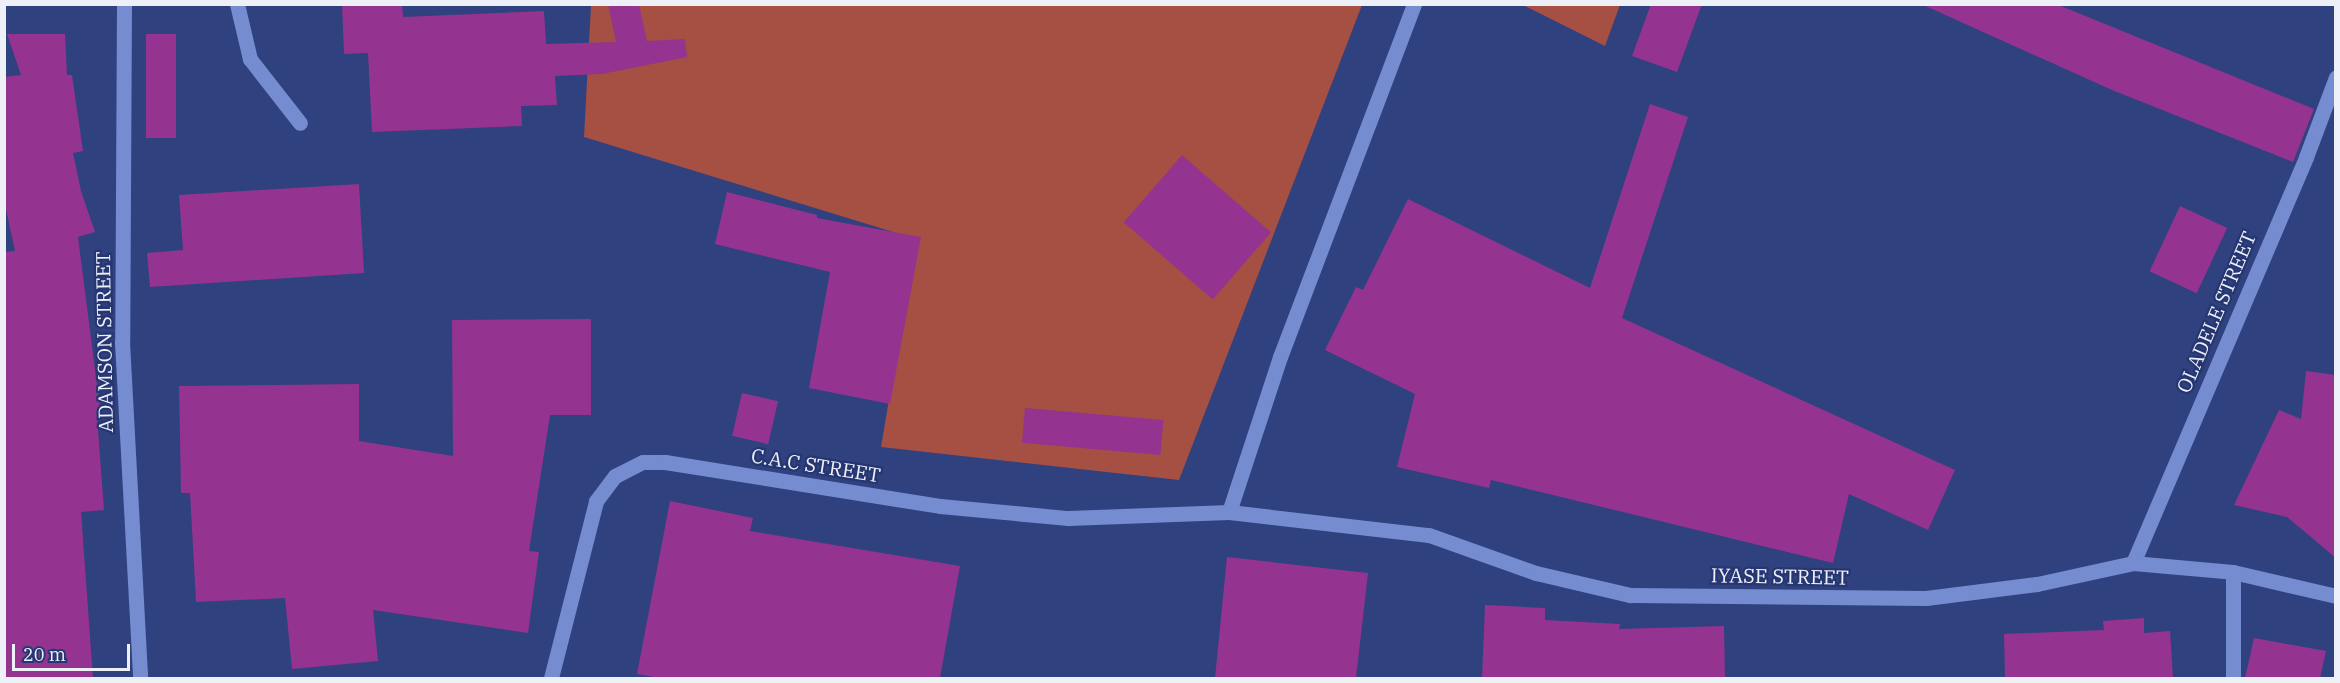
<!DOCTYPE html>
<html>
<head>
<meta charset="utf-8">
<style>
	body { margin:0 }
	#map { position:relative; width:2340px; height:683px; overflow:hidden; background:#2f417e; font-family:"IBM Plex Serif",serif }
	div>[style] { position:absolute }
	.green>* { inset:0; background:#a64f43 }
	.building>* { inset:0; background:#943490; transform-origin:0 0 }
	.service>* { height:15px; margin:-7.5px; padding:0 7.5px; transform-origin:7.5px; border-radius:7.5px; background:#758cd0 }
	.minor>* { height:15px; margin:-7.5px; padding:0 7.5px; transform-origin:7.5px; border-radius:7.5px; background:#758cd0 }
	span { translate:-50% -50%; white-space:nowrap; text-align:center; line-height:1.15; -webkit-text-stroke:4.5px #263672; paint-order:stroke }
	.street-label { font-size:20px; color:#eef0f8 }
	.frame { position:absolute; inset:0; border:6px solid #eef0f8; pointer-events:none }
	.scale { position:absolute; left:12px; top:644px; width:118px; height:27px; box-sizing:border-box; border:3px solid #eef0f8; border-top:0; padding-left:8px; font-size:18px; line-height:21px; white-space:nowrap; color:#eef0f8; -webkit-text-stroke:4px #263672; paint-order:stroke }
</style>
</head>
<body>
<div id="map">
	<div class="green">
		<i style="clip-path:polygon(591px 5px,1362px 5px,1179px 480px,881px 447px,916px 239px,584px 137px)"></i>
		<i style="clip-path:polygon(1523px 5px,1620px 5px,1605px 46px)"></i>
	</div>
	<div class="building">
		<i style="clip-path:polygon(342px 4px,402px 4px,403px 17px,544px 11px,546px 44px,616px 42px,608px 4px,639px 4px,647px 41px,685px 39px,687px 57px,602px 74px,555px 76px,557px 105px,521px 106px,522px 126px,372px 132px,368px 53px,344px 54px)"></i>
		<i style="clip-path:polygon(1651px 4px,1702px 4px,1677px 72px,1632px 56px)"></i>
		<i style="clip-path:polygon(1921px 4px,2056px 4px,2314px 109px,2293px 162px,2112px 90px)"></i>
		<i style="clip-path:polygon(7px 34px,65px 34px,67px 75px,72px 75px,83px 151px,73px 153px,81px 191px,95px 232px,78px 237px,101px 416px,97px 416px,104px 510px,81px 512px,93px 678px,4px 678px,4px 252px,15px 251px,4px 200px,4px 77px,21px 75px)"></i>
		<i style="left:146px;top:34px;width:30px;height:104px"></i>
		<i style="clip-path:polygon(1650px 104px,1688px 117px,1622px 318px,1955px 470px,1928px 530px,1849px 494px,1833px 563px,1491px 480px,1489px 488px,1397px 467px,1415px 394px,1325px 350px,1356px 287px,1363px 290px,1408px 199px,1590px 288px)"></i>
		<i style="left:1182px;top:155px;width:118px;height:89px;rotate:41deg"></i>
		<i style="clip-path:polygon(359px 184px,364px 273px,150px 287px,147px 253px,183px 250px,179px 195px)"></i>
		<i style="clip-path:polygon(727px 192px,817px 215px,817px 218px,921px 237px,890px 404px,809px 388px,830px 272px,715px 244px)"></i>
		<i style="left:2180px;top:206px;width:52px;height:72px;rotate:25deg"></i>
		<i style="clip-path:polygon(591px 319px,591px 415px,550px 415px,529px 551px,539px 552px,528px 633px,373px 610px,378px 661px,292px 669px,285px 598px,196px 602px,190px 493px,181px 493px,179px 386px,359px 384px,359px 441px,453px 456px,452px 320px)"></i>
		<i style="clip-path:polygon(2306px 371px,2336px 375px,2336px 558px,2287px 517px,2234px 505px,2279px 410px,2301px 419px)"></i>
		<i style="left:742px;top:393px;width:37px;height:44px;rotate:13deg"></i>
		<i style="left:1025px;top:408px;width:139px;height:35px;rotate:5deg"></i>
		<i style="clip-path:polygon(670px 501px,753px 518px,750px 531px,960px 566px,940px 678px,660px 678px,637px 674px)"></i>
		<i style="clip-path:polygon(1227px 557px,1368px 573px,1356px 678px,1215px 678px)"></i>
		<i style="clip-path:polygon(1485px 605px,1545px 608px,1545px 620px,1620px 624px,1619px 629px,1724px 626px,1725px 678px,1482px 678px)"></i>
		<i style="clip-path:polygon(2144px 618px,2144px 633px,2170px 631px,2173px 678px,2005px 678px,2004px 634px,2104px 630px,2103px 621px)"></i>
		<i style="clip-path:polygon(2254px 638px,2326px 651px,2320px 678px,2245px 678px)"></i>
	</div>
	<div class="service">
		<i style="left:237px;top:4px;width:57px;rotate:76.7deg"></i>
		<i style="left:250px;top:59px;width:81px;rotate:52deg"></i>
	</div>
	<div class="minor">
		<i style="left:124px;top:4px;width:338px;rotate:90.3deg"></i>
		<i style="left:122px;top:342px;width:336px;rotate:86.9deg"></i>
		<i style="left:1229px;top:512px;width:163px;rotate:-71.8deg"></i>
		<i style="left:1280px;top:357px;width:378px;rotate:-69.2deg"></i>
		<i style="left:2133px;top:563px;width:441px;rotate:-66.9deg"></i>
		<i style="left:2306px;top:157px;width:85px;rotate:-69.4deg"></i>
		<i style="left:551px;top:678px;width:183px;rotate:-75.7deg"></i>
		<i style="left:596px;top:501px;width:31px;rotate:-53deg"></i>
		<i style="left:615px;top:476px;width:31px;rotate:-27deg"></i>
		<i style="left:643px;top:462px;width:22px"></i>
		<i style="left:665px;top:462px;width:278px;rotate:9.1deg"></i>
		<i style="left:940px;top:506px;width:129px;rotate:5.4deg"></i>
		<i style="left:1068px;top:518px;width:161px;rotate:-2.1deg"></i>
		<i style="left:1229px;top:512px;width:201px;rotate:6.6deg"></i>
		<i style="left:1429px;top:535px;width:114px;rotate:19.6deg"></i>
		<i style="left:1536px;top:573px;width:97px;rotate:13.2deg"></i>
		<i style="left:1630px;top:595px;width:296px;rotate:0.6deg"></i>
		<i style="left:1926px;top:598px;width:112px;rotate:-7.2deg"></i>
		<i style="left:2037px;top:584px;width:98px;rotate:-12.3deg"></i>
		<i style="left:2133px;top:563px;width:100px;rotate:5.1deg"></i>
		<i style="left:2233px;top:572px;width:106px;rotate:13.1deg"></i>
		<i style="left:2233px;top:678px;width:106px;rotate:-90deg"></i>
	</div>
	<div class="street-label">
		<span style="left:2216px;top:312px;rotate:-67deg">OLADELE STREET</span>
		<span style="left:104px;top:342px;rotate:-91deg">ADAMSON STREET</span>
		<span style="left:816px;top:465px;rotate:9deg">C.A.C STREET</span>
		<span style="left:1780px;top:576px;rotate:1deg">IYASE STREET</span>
	</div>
	<div class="frame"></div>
	<div class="scale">20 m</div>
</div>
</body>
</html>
